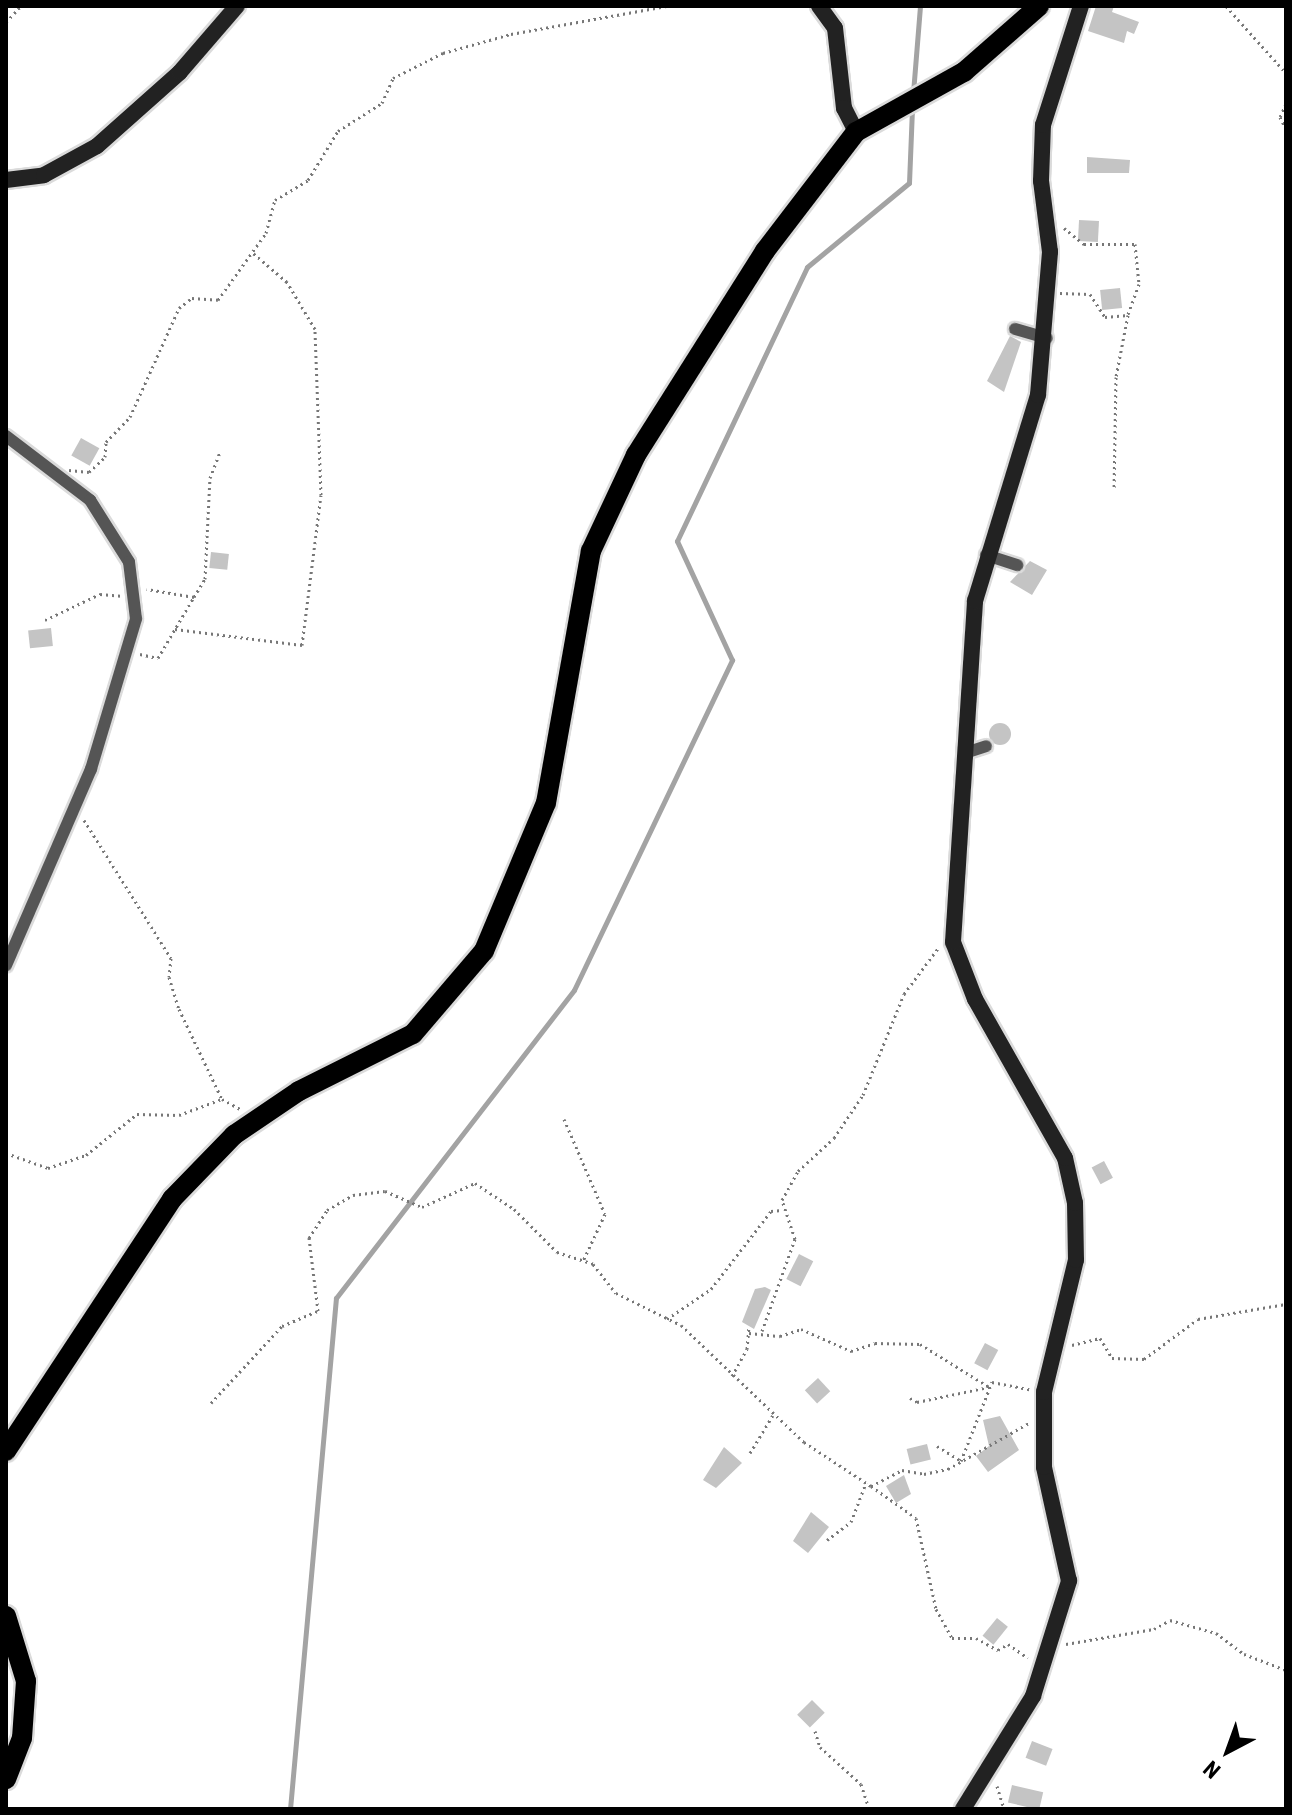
<!DOCTYPE html>
<html>
<head>
<meta charset="utf-8">
<style>
	body { margin:0 }
	#map { position:relative; width:1292px; height:1815px; overflow:hidden; background:#fff; font-family:"Roboto Condensed",sans-serif }
	div>[style] { position:absolute }
	.stream>* { height:5px; margin:-2.5px; padding:0 2.5px; transform-origin:2.5px; border-radius:2.5px; background:#a3a3a3 }
	.building>* { inset:0; background:#c4c4c4; transform-origin:0 0 }
	.round { border-radius:50% }
	.path>* { height:3px; margin-top:-1.5px; transform-origin:0; background:repeating-linear-gradient(90deg,#777 0 2px,transparent 0 6px) }
	.roads { filter:drop-shadow(2px 0 #dbdbdb) drop-shadow(-2px 0 #dbdbdb) drop-shadow(0 2px #dbdbdb) drop-shadow(0 -2px #dbdbdb) }
	.street>* { height:12px; margin:-6px; padding:0 6px; transform-origin:6px; border-radius:6px; background:#555 }
	.secondary>* { height:16px; margin:-8px; padding:0 8px; transform-origin:8px; border-radius:8px; background:#222 }
	.primary>* { height:20px; margin:-10px; padding:0 10px; transform-origin:10px; border-radius:10px; background:#000 }
	span { translate:-50% -50%; white-space:nowrap; text-align:center; line-height:1.15; -webkit-text-stroke:6px #fff; paint-order:stroke }
	.frame { position:absolute; inset:0; border:8px solid #000; pointer-events:none }
	.north { position:absolute; left:1188px; top:1711px; width:80px; height:80px; -webkit-text-stroke:6px #fff; paint-order:stroke; rotate:221deg; font-size:22px; font-weight:700; line-height:32px; text-align:center; color:#000 }
	.north::after { content:''; display:block; margin:auto; width:28px; height:36px; background:#000; clip-path:polygon(50% 0,100% 100%,50% 72%,0 100%) }
</style>
</head>
<body>
<div id="map">
	<div class="stream">
		<i style="left:913px;top:93px;width:87px;rotate:-85.4deg"></i>
		<i style="left:290px;top:1809px;width:513px;rotate:-84.86deg"></i>
		<i style="left:336px;top:1298px;width:389px;rotate:-52.3deg"></i>
		<i style="left:574px;top:990px;width:366px;rotate:-64.4deg"></i>
		<i style="left:732px;top:660px;width:131px;rotate:-114.8deg"></i>
		<i style="left:677px;top:541px;width:303px;rotate:-64.6deg"></i>
		<i style="left:807px;top:267px;width:132px;rotate:-39.5deg"></i>
		<i style="left:909px;top:183px;width:76px;rotate:-87.7deg"></i>
	</div>
	<div class="building">
		<i style="clip-path:polygon(1096px 6px,1114px 6px,1112px 12px,1139px 22px,1134px 34px,1127px 31px,1124px 43px,1088px 31px)"></i>
		<i style="clip-path:polygon(1087px 157px,1130px 160px,1129px 173px,1087px 173px)"></i>
		<i style="left:1099px;top:221px;width:21px;height:20px;rotate:93deg"></i>
		<i style="left:1120px;top:288px;width:20px;height:20px;rotate:84deg"></i>
		<i style="clip-path:polygon(1010px 336px,1021px 342px,1004px 392px,987px 381px)"></i>
		<i style="left:81px;top:438px;width:21px;height:20px;rotate:29deg"></i>
		<i style="left:211px;top:552px;width:18px;height:16px;rotate:6deg"></i>
		<i style="clip-path:polygon(1030px 561px,1047px 570px,1032px 595px,1010px 582px)"></i>
		<i style="left:51px;top:628px;width:18px;height:23px;rotate:84deg"></i>
		<i class="round" style="left:989px;top:723px;width:22px;height:22px"></i>
		<i style="left:1104px;top:1161px;width:19px;height:14px;rotate:62deg"></i>
		<i style="left:799px;top:1254px;width:16px;height:28px;rotate:27deg"></i>
		<i style="clip-path:polygon(765px 1287px,771px 1290px,754px 1329px,742px 1322px,755px 1289px)"></i>
		<i style="left:985px;top:1343px;width:15px;height:23px;rotate:28deg"></i>
		<i style="left:818px;top:1378px;width:18px;height:18px;rotate:47deg"></i>
		<i style="clip-path:polygon(1000px 1416px,1019px 1450px,988px 1472px,976px 1456px,989px 1446px,983px 1420px)"></i>
		<i style="left:927px;top:1444px;width:16px;height:21px;rotate:76deg"></i>
		<i style="clip-path:polygon(724px 1447px,742px 1463px,716px 1488px,703px 1480px)"></i>
		<i style="clip-path:polygon(904px 1475px,911px 1494px,896px 1503px,886px 1486px)"></i>
		<i style="clip-path:polygon(811px 1512px,829px 1527px,808px 1553px,793px 1541px)"></i>
		<i style="left:997px;top:1618px;width:14px;height:23px;rotate:39deg"></i>
		<i style="left:812px;top:1700px;width:18px;height:21px;rotate:45deg"></i>
		<i style="left:1032px;top:1741px;width:22px;height:18px;rotate:21deg"></i>
		<i style="left:1012px;top:1785px;width:32px;height:18px;rotate:13deg"></i>
	</div>
	<div class="path">
		<i style="left:1226px;top:6px;width:90px;rotate:48.2deg"></i>
		<i style="left:6px;top:22px;width:22px;rotate:-47deg"></i>
		<i style="left:1286px;top:104px;width:14px;rotate:115deg"></i>
		<i style="left:1280px;top:117px;width:13px;rotate:63deg"></i>
		<i style="left:1064px;top:228px;width:26px;rotate:39deg"></i>
		<i style="left:1084px;top:244px;width:51px"></i>
		<i style="left:1135px;top:244px;width:40px;rotate:84.3deg"></i>
		<i style="left:1139px;top:284px;width:33px;rotate:110deg"></i>
		<i style="left:1060px;top:293px;width:30px;rotate:2deg"></i>
		<i style="left:1090px;top:294px;width:27px;rotate:57deg"></i>
		<i style="left:1105px;top:317px;width:23px;rotate:-5deg"></i>
		<i style="left:1128px;top:315px;width:63px;rotate:101deg"></i>
		<i style="left:1116px;top:377px;width:113px;rotate:91deg"></i>
		<i style="left:69px;top:470px;width:20px;rotate:6deg"></i>
		<i style="left:89px;top:472px;width:22px;rotate:-43deg"></i>
		<i style="left:105px;top:457px;width:15px;rotate:-86deg"></i>
		<i style="left:106px;top:442px;width:35px;rotate:-46deg"></i>
		<i style="left:130px;top:417px;width:120px;rotate:-65.8deg"></i>
		<i style="left:179px;top:308px;width:16px;rotate:-38deg"></i>
		<i style="left:192px;top:298px;width:26px;rotate:4deg"></i>
		<i style="left:218px;top:300px;width:82px;rotate:-54.4deg"></i>
		<i style="left:266px;top:233px;width:34px;rotate:-75deg"></i>
		<i style="left:275px;top:200px;width:39px;rotate:-31deg"></i>
		<i style="left:308px;top:180px;width:57px;rotate:-58.5deg"></i>
		<i style="left:338px;top:131px;width:52px;rotate:-32.5deg"></i>
		<i style="left:382px;top:103px;width:27px;rotate:-66deg"></i>
		<i style="left:393px;top:78px;width:56px;rotate:-26.6deg"></i>
		<i style="left:443px;top:53px;width:71px;rotate:-15.6deg"></i>
		<i style="left:511px;top:34px;width:158px;rotate:-10.2deg"></i>
		<i style="left:194px;top:597px;width:21px;rotate:-59deg"></i>
		<i style="left:205px;top:579px;width:101px;rotate:-87.2deg"></i>
		<i style="left:210px;top:478px;width:28px;rotate:-69deg"></i>
		<i style="left:45px;top:620px;width:61px;rotate:-25.3deg"></i>
		<i style="left:100px;top:594px;width:21px;rotate:5deg"></i>
		<i style="left:175px;top:629px;width:128px;rotate:7.2deg"></i>
		<i style="left:302px;top:645px;width:151px;rotate:-82.8deg"></i>
		<i style="left:321px;top:495px;width:166px;rotate:-92.1deg"></i>
		<i style="left:315px;top:329px;width:55px;rotate:-120.8deg"></i>
		<i style="left:287px;top:282px;width:45px;rotate:-139.5deg"></i>
		<i style="left:140px;top:654px;width:18px;rotate:13deg"></i>
		<i style="left:158px;top:658px;width:71px;rotate:-59.5deg"></i>
		<i style="left:194px;top:597px;width:48px;rotate:-170.3deg"></i>
		<i style="left:84px;top:820px;width:163px;rotate:57.8deg"></i>
		<i style="left:171px;top:958px;width:19px;rotate:96deg"></i>
		<i style="left:169px;top:977px;width:34px;rotate:73deg"></i>
		<i style="left:179px;top:1009px;width:100px;rotate:64.5deg"></i>
		<i style="left:564px;top:1119px;width:103px;rotate:66.7deg"></i>
		<i style="left:605px;top:1214px;width:52px;rotate:115.1deg"></i>
		<i style="left:6px;top:1153px;width:45px;rotate:19.7deg"></i>
		<i style="left:48px;top:1168px;width:40px;rotate:-18.9deg"></i>
		<i style="left:86px;top:1155px;width:65px;rotate:-38.8deg"></i>
		<i style="left:137px;top:1114px;width:42px;rotate:1.4deg"></i>
		<i style="left:179px;top:1115px;width:46px;rotate:-20.4deg"></i>
		<i style="left:222px;top:1099px;width:21px;rotate:29deg"></i>
		<i style="left:667px;top:1319px;width:53px;rotate:-34.3deg"></i>
		<i style="left:711px;top:1289px;width:98px;rotate:-52.4deg"></i>
		<i style="left:771px;top:1211px;width:11px;rotate:-5deg"></i>
		<i style="left:762px;top:1331px;width:98px;rotate:-70.3deg"></i>
		<i style="left:795px;top:1239px;width:41px;rotate:-108.4deg"></i>
		<i style="left:782px;top:1200px;width:33px;rotate:-61deg"></i>
		<i style="left:798px;top:1171px;width:49px;rotate:-42.5deg"></i>
		<i style="left:834px;top:1138px;width:52px;rotate:-56deg"></i>
		<i style="left:863px;top:1095px;width:109px;rotate:-67.9deg"></i>
		<i style="left:904px;top:994px;width:59px;rotate:-53.3deg"></i>
		<i style="left:749px;top:1333px;width:31px;rotate:6deg"></i>
		<i style="left:780px;top:1336px;width:22px;rotate:-18deg"></i>
		<i style="left:801px;top:1329px;width:55px;rotate:23.7deg"></i>
		<i style="left:851px;top:1351px;width:25px;rotate:-18deg"></i>
		<i style="left:875px;top:1343px;width:45px;rotate:1.3deg"></i>
		<i style="left:920px;top:1344px;width:81px;rotate:31.9deg"></i>
		<i style="left:1072px;top:1345px;width:29px;rotate:-14deg"></i>
		<i style="left:1100px;top:1338px;width:23px;rotate:59deg"></i>
		<i style="left:1112px;top:1358px;width:32px;rotate:2deg"></i>
		<i style="left:1144px;top:1359px;width:67px;rotate:-36.5deg"></i>
		<i style="left:1198px;top:1319px;width:89px;rotate:-9.7deg"></i>
		<i style="left:732px;top:1376px;width:31px;rotate:-61deg"></i>
		<i style="left:747px;top:1349px;width:21px;rotate:-85deg"></i>
		<i style="left:910px;top:1398px;width:8px;rotate:30deg"></i>
		<i style="left:917px;top:1402px;width:74px;rotate:-11.8deg"></i>
		<i style="left:211px;top:1403px;width:105px;rotate:-47.3deg"></i>
		<i style="left:282px;top:1326px;width:39px;rotate:-23deg"></i>
		<i style="left:318px;top:1311px;width:74px;rotate:-97deg"></i>
		<i style="left:309px;top:1238px;width:33px;rotate:-57deg"></i>
		<i style="left:327px;top:1210px;width:30px;rotate:-30deg"></i>
		<i style="left:353px;top:1195px;width:32px;rotate:-7deg"></i>
		<i style="left:385px;top:1191px;width:40px;rotate:23.4deg"></i>
		<i style="left:422px;top:1207px;width:58px;rotate:-24.4deg"></i>
		<i style="left:475px;top:1183px;width:47px;rotate:33.7deg"></i>
		<i style="left:514px;top:1209px;width:61px;rotate:45deg"></i>
		<i style="left:557px;top:1252px;width:38px;rotate:18deg"></i>
		<i style="left:593px;top:1264px;width:37px;rotate:52deg"></i>
		<i style="left:616px;top:1293px;width:72px;rotate:26.2deg"></i>
		<i style="left:681px;top:1325px;width:170px;rotate:43.6deg"></i>
		<i style="left:804px;top:1442px;width:80px;rotate:33.3deg"></i>
		<i style="left:871px;top:1486px;width:35px;rotate:-27deg"></i>
		<i style="left:902px;top:1470px;width:22px;rotate:10deg"></i>
		<i style="left:924px;top:1474px;width:25px;rotate:-12deg"></i>
		<i style="left:948px;top:1469px;width:93px;rotate:-29.6deg"></i>
		<i style="left:937px;top:1446px;width:28px;rotate:32deg"></i>
		<i style="left:961px;top:1461px;width:85px;rotate:-68.6deg"></i>
		<i style="left:992px;top:1382px;width:38px;rotate:11deg"></i>
		<i style="left:750px;top:1453px;width:44px;rotate:-58.8deg"></i>
		<i style="left:871px;top:1486px;width:55px;rotate:35.4deg"></i>
		<i style="left:916px;top:1518px;width:93px;rotate:77.6deg"></i>
		<i style="left:936px;top:1609px;width:33px;rotate:61deg"></i>
		<i style="left:952px;top:1638px;width:24px"></i>
		<i style="left:976px;top:1638px;width:25px;rotate:29deg"></i>
		<i style="left:998px;top:1650px;width:12px;rotate:-31deg"></i>
		<i style="left:1008px;top:1644px;width:24px;rotate:35deg"></i>
		<i style="left:827px;top:1540px;width:30px;rotate:-37deg"></i>
		<i style="left:851px;top:1522px;width:42px;rotate:-69deg"></i>
		<i style="left:1066px;top:1644px;width:89px;rotate:-9.7deg"></i>
		<i style="left:1154px;top:1629px;width:18px;rotate:-29deg"></i>
		<i style="left:1170px;top:1620px;width:48px;rotate:15.8deg"></i>
		<i style="left:1216px;top:1633px;width:35px;rotate:37deg"></i>
		<i style="left:1244px;top:1654px;width:45px;rotate:20.9deg"></i>
		<i style="left:815px;top:1731px;width:17px;rotate:73deg"></i>
		<i style="left:820px;top:1747px;width:55px;rotate:42.1deg"></i>
		<i style="left:861px;top:1784px;width:26px;rotate:72deg"></i>
		<i style="left:997px;top:1786px;width:24px;rotate:73deg"></i>
	</div>
	<div class="roads">
		<div class="street">
			<i style="left:1015px;top:329px;width:33px;rotate:16deg"></i>
			<i style="left:6px;top:436px;width:106px;rotate:37.3deg"></i>
			<i style="left:90px;top:500px;width:73px;rotate:57.8deg"></i>
			<i style="left:129px;top:562px;width:57px;rotate:83deg"></i>
			<i style="left:136px;top:619px;width:157px;rotate:106.7deg"></i>
			<i style="left:91px;top:769px;width:214px;rotate:113.4deg"></i>
			<i style="left:986px;top:555px;width:33px;rotate:18deg"></i>
			<i style="left:965px;top:753px;width:22px;rotate:-18deg"></i>
		</div>
		<div class="secondary">
			<i style="left:819px;top:6px;width:27px;rotate:54deg"></i>
			<i style="left:835px;top:28px;width:81px;rotate:83.6deg"></i>
			<i style="left:844px;top:108px;width:27px;rotate:63deg"></i>
			<i style="left:6px;top:180px;width:38px;rotate:-7deg"></i>
			<i style="left:44px;top:175px;width:60px;rotate:-28.7deg"></i>
			<i style="left:97px;top:146px;width:111px;rotate:-41.7deg"></i>
			<i style="left:180px;top:72px;width:87px;rotate:-49.2deg"></i>
			<i style="left:963px;top:1809px;width:133px;rotate:-58.2deg"></i>
			<i style="left:1033px;top:1696px;width:121px;rotate:-72.6deg"></i>
			<i style="left:1069px;top:1581px;width:117px;rotate:-102.4deg"></i>
			<i style="left:1044px;top:1467px;width:75px;rotate:-90deg"></i>
			<i style="left:1044px;top:1392px;width:136px;rotate:-76.4deg"></i>
			<i style="left:1076px;top:1260px;width:57px;rotate:-91deg"></i>
			<i style="left:1075px;top:1203px;width:46px;rotate:-102.5deg"></i>
			<i style="left:1065px;top:1158px;width:183px;rotate:-119.5deg"></i>
			<i style="left:975px;top:999px;width:61px;rotate:-111.1deg"></i>
			<i style="left:953px;top:942px;width:342px;rotate:-86.3deg"></i>
			<i style="left:975px;top:601px;width:215px;rotate:-73deg"></i>
			<i style="left:1038px;top:395px;width:144px;rotate:-85.2deg"></i>
			<i style="left:1050px;top:252px;width:72px;rotate:-97.2deg"></i>
			<i style="left:1041px;top:181px;width:56px;rotate:-88deg"></i>
			<i style="left:1043px;top:125px;width:125px;rotate:-72.3deg"></i>
		</div>
		<div class="primary">
			<i style="left:6px;top:1451px;width:302px;rotate:-56.6deg"></i>
			<i style="left:172px;top:1199px;width:89px;rotate:-45.9deg"></i>
			<i style="left:234px;top:1135px;width:78px;rotate:-34.1deg"></i>
			<i style="left:299px;top:1091px;width:127px;rotate:-26.6deg"></i>
			<i style="left:413px;top:1034px;width:109px;rotate:-49.5deg"></i>
			<i style="left:484px;top:951px;width:160px;rotate:-67.3deg"></i>
			<i style="left:546px;top:803px;width:256px;rotate:-79.9deg"></i>
			<i style="left:591px;top:551px;width:106px;rotate:-64.9deg"></i>
			<i style="left:636px;top:455px;width:241px;rotate:-57.7deg"></i>
			<i style="left:765px;top:251px;width:150px;rotate:-52.6deg"></i>
			<i style="left:856px;top:132px;width:124px;rotate:-29.1deg"></i>
			<i style="left:964px;top:72px;width:100px;rotate:-41.3deg"></i>
			<i style="left:6px;top:1616px;width:68px;rotate:72.9deg"></i>
			<i style="left:26px;top:1681px;width:57px;rotate:94deg"></i>
			<i style="left:22px;top:1738px;width:44px;rotate:111.3deg"></i>
		</div>
	</div>
	<div class="frame"></div>
	<div class="north">N</div>
</div>
</body>
</html>
